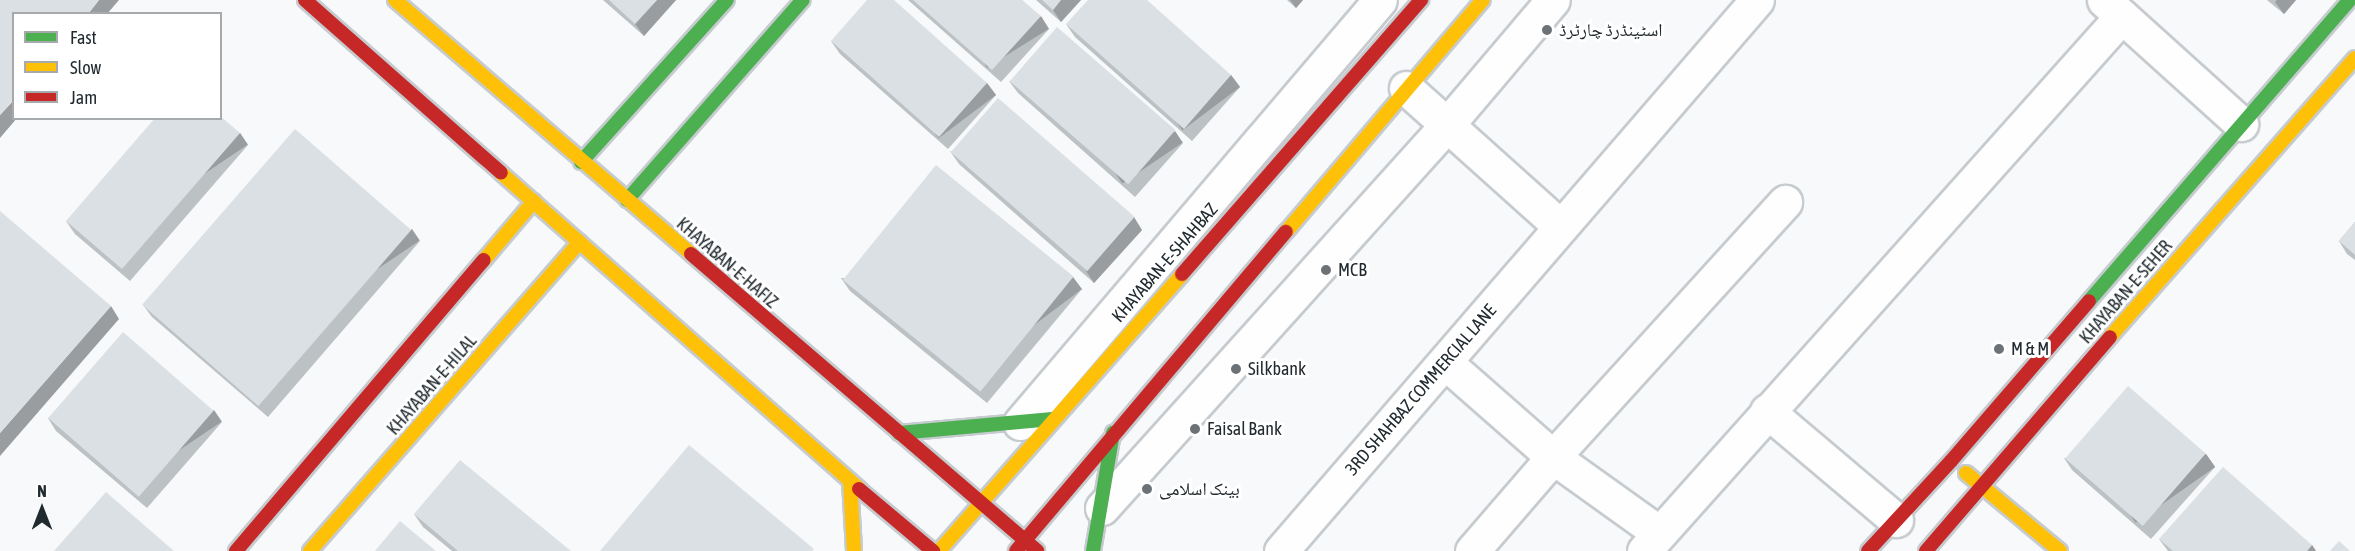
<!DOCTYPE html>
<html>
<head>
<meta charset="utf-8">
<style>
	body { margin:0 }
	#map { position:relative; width:2355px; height:551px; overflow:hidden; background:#f7f9fb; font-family:"Asap Condensed","Noto Naskh Arabic",sans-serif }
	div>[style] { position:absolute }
	.roads { filter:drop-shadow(2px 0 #c6cbcf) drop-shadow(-2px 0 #c6cbcf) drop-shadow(0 2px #c6cbcf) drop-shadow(0 -2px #c6cbcf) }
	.street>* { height:33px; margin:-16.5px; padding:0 16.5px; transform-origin:16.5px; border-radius:16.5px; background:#fefefe }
	.fast>* { height:14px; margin:-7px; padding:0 7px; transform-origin:7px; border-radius:7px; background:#4caf50 }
	.slow>* { height:14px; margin:-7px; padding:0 7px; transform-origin:7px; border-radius:7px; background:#ffc107 }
	.jam>* { height:14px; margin:-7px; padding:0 7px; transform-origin:7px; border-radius:7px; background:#c62828 }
	.wall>* { inset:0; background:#bcc1c4 }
	.shaded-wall>* { inset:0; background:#999da0; transform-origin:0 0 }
	.building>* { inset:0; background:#dbe0e4; transform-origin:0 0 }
	.dots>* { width:16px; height:16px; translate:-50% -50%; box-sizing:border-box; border:3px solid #fff; border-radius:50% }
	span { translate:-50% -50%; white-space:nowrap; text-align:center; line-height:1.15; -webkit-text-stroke:6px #fff; paint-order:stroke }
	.poi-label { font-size:18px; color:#212a2f }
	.left { translate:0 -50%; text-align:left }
	.street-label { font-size:18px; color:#212a2f }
	.legend { position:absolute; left:12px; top:12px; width:210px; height:108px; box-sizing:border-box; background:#fff; border:2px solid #a6aaac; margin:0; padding:8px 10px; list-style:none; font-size:18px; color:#212a2f }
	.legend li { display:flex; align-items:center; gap:12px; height:30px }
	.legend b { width:30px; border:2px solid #a6aaac }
	.north { position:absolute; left:12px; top:479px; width:60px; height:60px; -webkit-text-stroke:4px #fff; paint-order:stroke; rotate:0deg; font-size:16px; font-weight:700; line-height:24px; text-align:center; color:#212a2f }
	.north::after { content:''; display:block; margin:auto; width:21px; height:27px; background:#212a2f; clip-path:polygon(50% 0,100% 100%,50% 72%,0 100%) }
</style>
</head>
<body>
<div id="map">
	<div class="roads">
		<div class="street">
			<i style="left:2104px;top:0;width:185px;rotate:42.1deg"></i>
			<i style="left:1406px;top:88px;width:207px;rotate:41.9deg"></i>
			<i style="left:1446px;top:363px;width:142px;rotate:41.3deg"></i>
			<i style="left:1553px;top:457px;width:130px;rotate:35.6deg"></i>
			<i style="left:1767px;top:411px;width:169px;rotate:40.2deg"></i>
			<i style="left:1020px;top:423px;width:555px;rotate:-49.6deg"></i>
			<i style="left:1102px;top:508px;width:514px;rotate:-48deg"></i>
			<i style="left:1446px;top:126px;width:165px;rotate:-49.7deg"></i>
			<i style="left:1281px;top:551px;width:728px;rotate:-49.18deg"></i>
			<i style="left:1472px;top:551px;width:124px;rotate:-49.2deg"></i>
			<i style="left:1553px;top:457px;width:345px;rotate:-47.7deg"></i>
			<i style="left:1644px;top:551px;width:717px;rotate:-48.22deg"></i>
		</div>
		<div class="fast">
			<i style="left:581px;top:162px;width:218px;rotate:-48deg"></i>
			<i style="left:627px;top:200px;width:266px;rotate:-48.7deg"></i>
			<i style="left:2089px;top:301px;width:398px;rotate:-49.1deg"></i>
			<i style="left:899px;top:433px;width:154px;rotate:-5.2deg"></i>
			<i style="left:1093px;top:551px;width:120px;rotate:-80.4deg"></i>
		</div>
		<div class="slow">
			<i style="left:395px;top:0;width:390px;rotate:40.6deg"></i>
			<i style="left:501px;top:173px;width:478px;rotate:41.4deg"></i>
			<i style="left:1286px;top:232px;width:304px;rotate:-49.7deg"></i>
			<i style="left:484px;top:260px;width:77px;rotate:-49.7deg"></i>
			<i style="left:2110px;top:337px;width:371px;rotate:-48.7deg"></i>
			<i style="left:1966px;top:473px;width:122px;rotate:39.7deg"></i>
			<i style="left:850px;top:481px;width:70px;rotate:86.7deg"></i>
			<i style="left:310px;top:551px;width:410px;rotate:-48.9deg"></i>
			<i style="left:939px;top:551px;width:368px;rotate:-48.7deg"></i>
		</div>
		<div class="jam">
			<i style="left:305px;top:0;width:261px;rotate:41.4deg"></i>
			<i style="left:691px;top:254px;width:456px;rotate:40.6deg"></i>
			<i style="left:1182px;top:274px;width:364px;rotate:-48.9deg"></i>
			<i style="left:859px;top:489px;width:97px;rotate:40deg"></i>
			<i style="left:236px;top:551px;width:382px;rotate:-49.6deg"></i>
			<i style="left:1016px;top:551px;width:418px;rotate:-49.8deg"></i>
			<i style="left:1868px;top:551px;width:122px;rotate:-47.3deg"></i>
			<i style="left:1951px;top:461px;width:211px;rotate:-49.2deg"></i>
			<i style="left:1926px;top:551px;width:282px;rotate:-49.3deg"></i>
		</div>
	</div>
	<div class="wall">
		<i style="clip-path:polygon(603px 0,676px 0,644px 36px)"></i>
		<i style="clip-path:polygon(908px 0,1022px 0,1049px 29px,1001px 82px)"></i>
		<i style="clip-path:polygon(1036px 0,1081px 0,1061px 22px)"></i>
		<i style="clip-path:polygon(1287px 0,1303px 0,1296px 8px)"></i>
		<i style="clip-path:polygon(2267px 0,2296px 0,2284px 14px)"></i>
		<i style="clip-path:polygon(1066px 24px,1231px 75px,1240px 87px,1192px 141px,1075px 37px)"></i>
		<i style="clip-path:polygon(831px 41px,987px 83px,996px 95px,948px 149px,840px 54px)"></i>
		<i style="clip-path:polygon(1009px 81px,1183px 143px,1135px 197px,1018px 93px)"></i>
		<i style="clip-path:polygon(240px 133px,248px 145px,130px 281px,75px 234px,66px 221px)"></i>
		<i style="clip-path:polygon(950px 151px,1142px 230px,1094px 283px,959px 164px)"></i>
		<i style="clip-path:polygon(2355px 222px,2355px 260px,2347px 254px,2339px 241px)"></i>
		<i style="clip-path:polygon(420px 241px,268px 417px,152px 317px,143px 305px)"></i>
		<i style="clip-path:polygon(841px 278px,1082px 289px,987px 403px,850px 291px)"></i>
		<i style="clip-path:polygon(48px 418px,222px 422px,147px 508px,56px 431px)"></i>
		<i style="clip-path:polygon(2206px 454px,2215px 467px,2151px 539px,2072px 470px,2064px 458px)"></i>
		<i style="clip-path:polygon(414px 514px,571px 551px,452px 551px,423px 527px)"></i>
		<i style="clip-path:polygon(2159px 539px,2312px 545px,2316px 551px,2168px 551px)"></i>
	</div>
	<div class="shaded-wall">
		<i style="clip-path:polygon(99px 0,119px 0,107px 14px,88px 14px)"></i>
		<i style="clip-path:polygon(657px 0,676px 0,644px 36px,635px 24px)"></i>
		<i style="clip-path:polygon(1061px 0,1081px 0,1061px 22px,1053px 10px)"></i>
		<i style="clip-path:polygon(1290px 0,1303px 0,1296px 8px)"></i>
		<i style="clip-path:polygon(2277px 0,2296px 0,2284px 14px,2275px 2px)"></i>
		<i style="left:1041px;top:16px;width:15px;height:73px;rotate:58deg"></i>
		<i style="left:1231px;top:75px;width:15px;height:72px;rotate:53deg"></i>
		<i style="left:987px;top:83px;width:15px;height:72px;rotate:53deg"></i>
		<i style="clip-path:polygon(14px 100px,14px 118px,17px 118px,0 138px,0 115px)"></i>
		<i style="left:1175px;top:131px;width:14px;height:73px;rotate:56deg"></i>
		<i style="left:240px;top:133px;width:14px;height:180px;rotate:56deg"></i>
		<i style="clip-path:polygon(1134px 217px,1142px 230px,1094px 283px,1086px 271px)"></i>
		<i style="left:412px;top:229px;width:14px;height:232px;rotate:56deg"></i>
		<i style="left:1073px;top:277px;width:15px;height:148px;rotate:53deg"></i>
		<i style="clip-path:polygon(111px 306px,119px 319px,0 456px,0 433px)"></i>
		<i style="left:214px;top:410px;width:14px;height:114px;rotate:56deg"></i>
		<i style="left:2206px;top:454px;width:16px;height:97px;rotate:55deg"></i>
		<i style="clip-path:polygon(2312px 545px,2316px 551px,2307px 551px)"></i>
	</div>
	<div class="building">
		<i style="clip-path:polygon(0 0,99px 0,88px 14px,14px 14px,14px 100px,0 115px)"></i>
		<i style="clip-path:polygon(609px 0,657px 0,635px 24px)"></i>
		<i style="clip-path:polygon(867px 0,894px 0,987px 83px,939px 137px,831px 41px)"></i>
		<i style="clip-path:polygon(913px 0,1022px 0,1041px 16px,992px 70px)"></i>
		<i style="clip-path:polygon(1042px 0,1061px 0,1053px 10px)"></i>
		<i style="clip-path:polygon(1088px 0,1147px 0,1231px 75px,1184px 129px,1066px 24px)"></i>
		<i style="left:1057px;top:27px;width:157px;height:72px;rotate:41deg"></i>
		<i style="left:998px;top:98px;width:181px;height:72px;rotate:41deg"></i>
		<i style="clip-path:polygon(220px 116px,240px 133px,122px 269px,66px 221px,155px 118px,220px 118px)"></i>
		<i style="left:295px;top:129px;width:154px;height:233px;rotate:41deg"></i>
		<i style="left:936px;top:165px;width:177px;height:148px;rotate:39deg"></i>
		<i style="clip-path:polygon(0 211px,111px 306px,0 433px)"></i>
		<i style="clip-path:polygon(2355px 222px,2355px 255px,2339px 241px)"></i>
		<i style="left:123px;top:332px;width:120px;height:114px;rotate:41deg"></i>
		<i style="left:2128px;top:386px;width:103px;height:96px;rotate:41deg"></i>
		<i style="clip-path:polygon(689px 445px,814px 549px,812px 551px,600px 551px)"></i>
		<i style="clip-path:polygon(460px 460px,571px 551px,458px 551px,414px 514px)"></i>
		<i style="clip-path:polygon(2223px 467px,2312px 545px,2307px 551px,2173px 551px,2159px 539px)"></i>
		<i style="clip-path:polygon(106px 492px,174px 551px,54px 551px)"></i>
		<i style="clip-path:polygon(400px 521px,436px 551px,375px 551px)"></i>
		<i style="clip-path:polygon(2339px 541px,2350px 551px,2330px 551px)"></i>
	</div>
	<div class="dots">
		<i style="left:1547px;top:30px;background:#6c7276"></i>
		<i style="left:1326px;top:270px;background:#6c7276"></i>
		<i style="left:1999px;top:349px;background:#6c7276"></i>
		<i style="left:1236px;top:369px;background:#6c7276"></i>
		<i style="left:1195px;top:429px;background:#6c7276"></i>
		<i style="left:1147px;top:489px;background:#6c7276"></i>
	</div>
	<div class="poi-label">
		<span class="left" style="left:1559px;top:30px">اسٹینڈرڈ چارٹرڈ</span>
		<span class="left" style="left:1338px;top:270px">MCB</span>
		<span class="left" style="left:2011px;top:349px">M &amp; M</span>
		<span class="left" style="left:1248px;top:369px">Silkbank</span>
		<span class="left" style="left:1207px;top:429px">Faisal Bank</span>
		<span class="left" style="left:1159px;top:489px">بینک اسلامی</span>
	</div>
	<div class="street-label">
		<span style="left:727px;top:263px;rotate:41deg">KHAYABAN-E-HAFIZ</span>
		<span style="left:1165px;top:263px;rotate:-49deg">KHAYABAN-E-SHAHBAZ</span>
		<span style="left:2126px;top:292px;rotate:-49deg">KHAYABAN-E-SEHER</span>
		<span style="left:432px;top:385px;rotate:-49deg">KHAYABAN-E-HILAL</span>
		<span style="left:1421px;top:390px;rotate:-49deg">3RD SHAHBAZ COMMERCIAL LANE</span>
	</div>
	<ul class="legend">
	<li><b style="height:8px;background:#4caf50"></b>Fast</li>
	<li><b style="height:8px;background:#ffc107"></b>Slow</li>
	<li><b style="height:8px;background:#c62828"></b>Jam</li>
	</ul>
	<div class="north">N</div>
</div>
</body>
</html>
